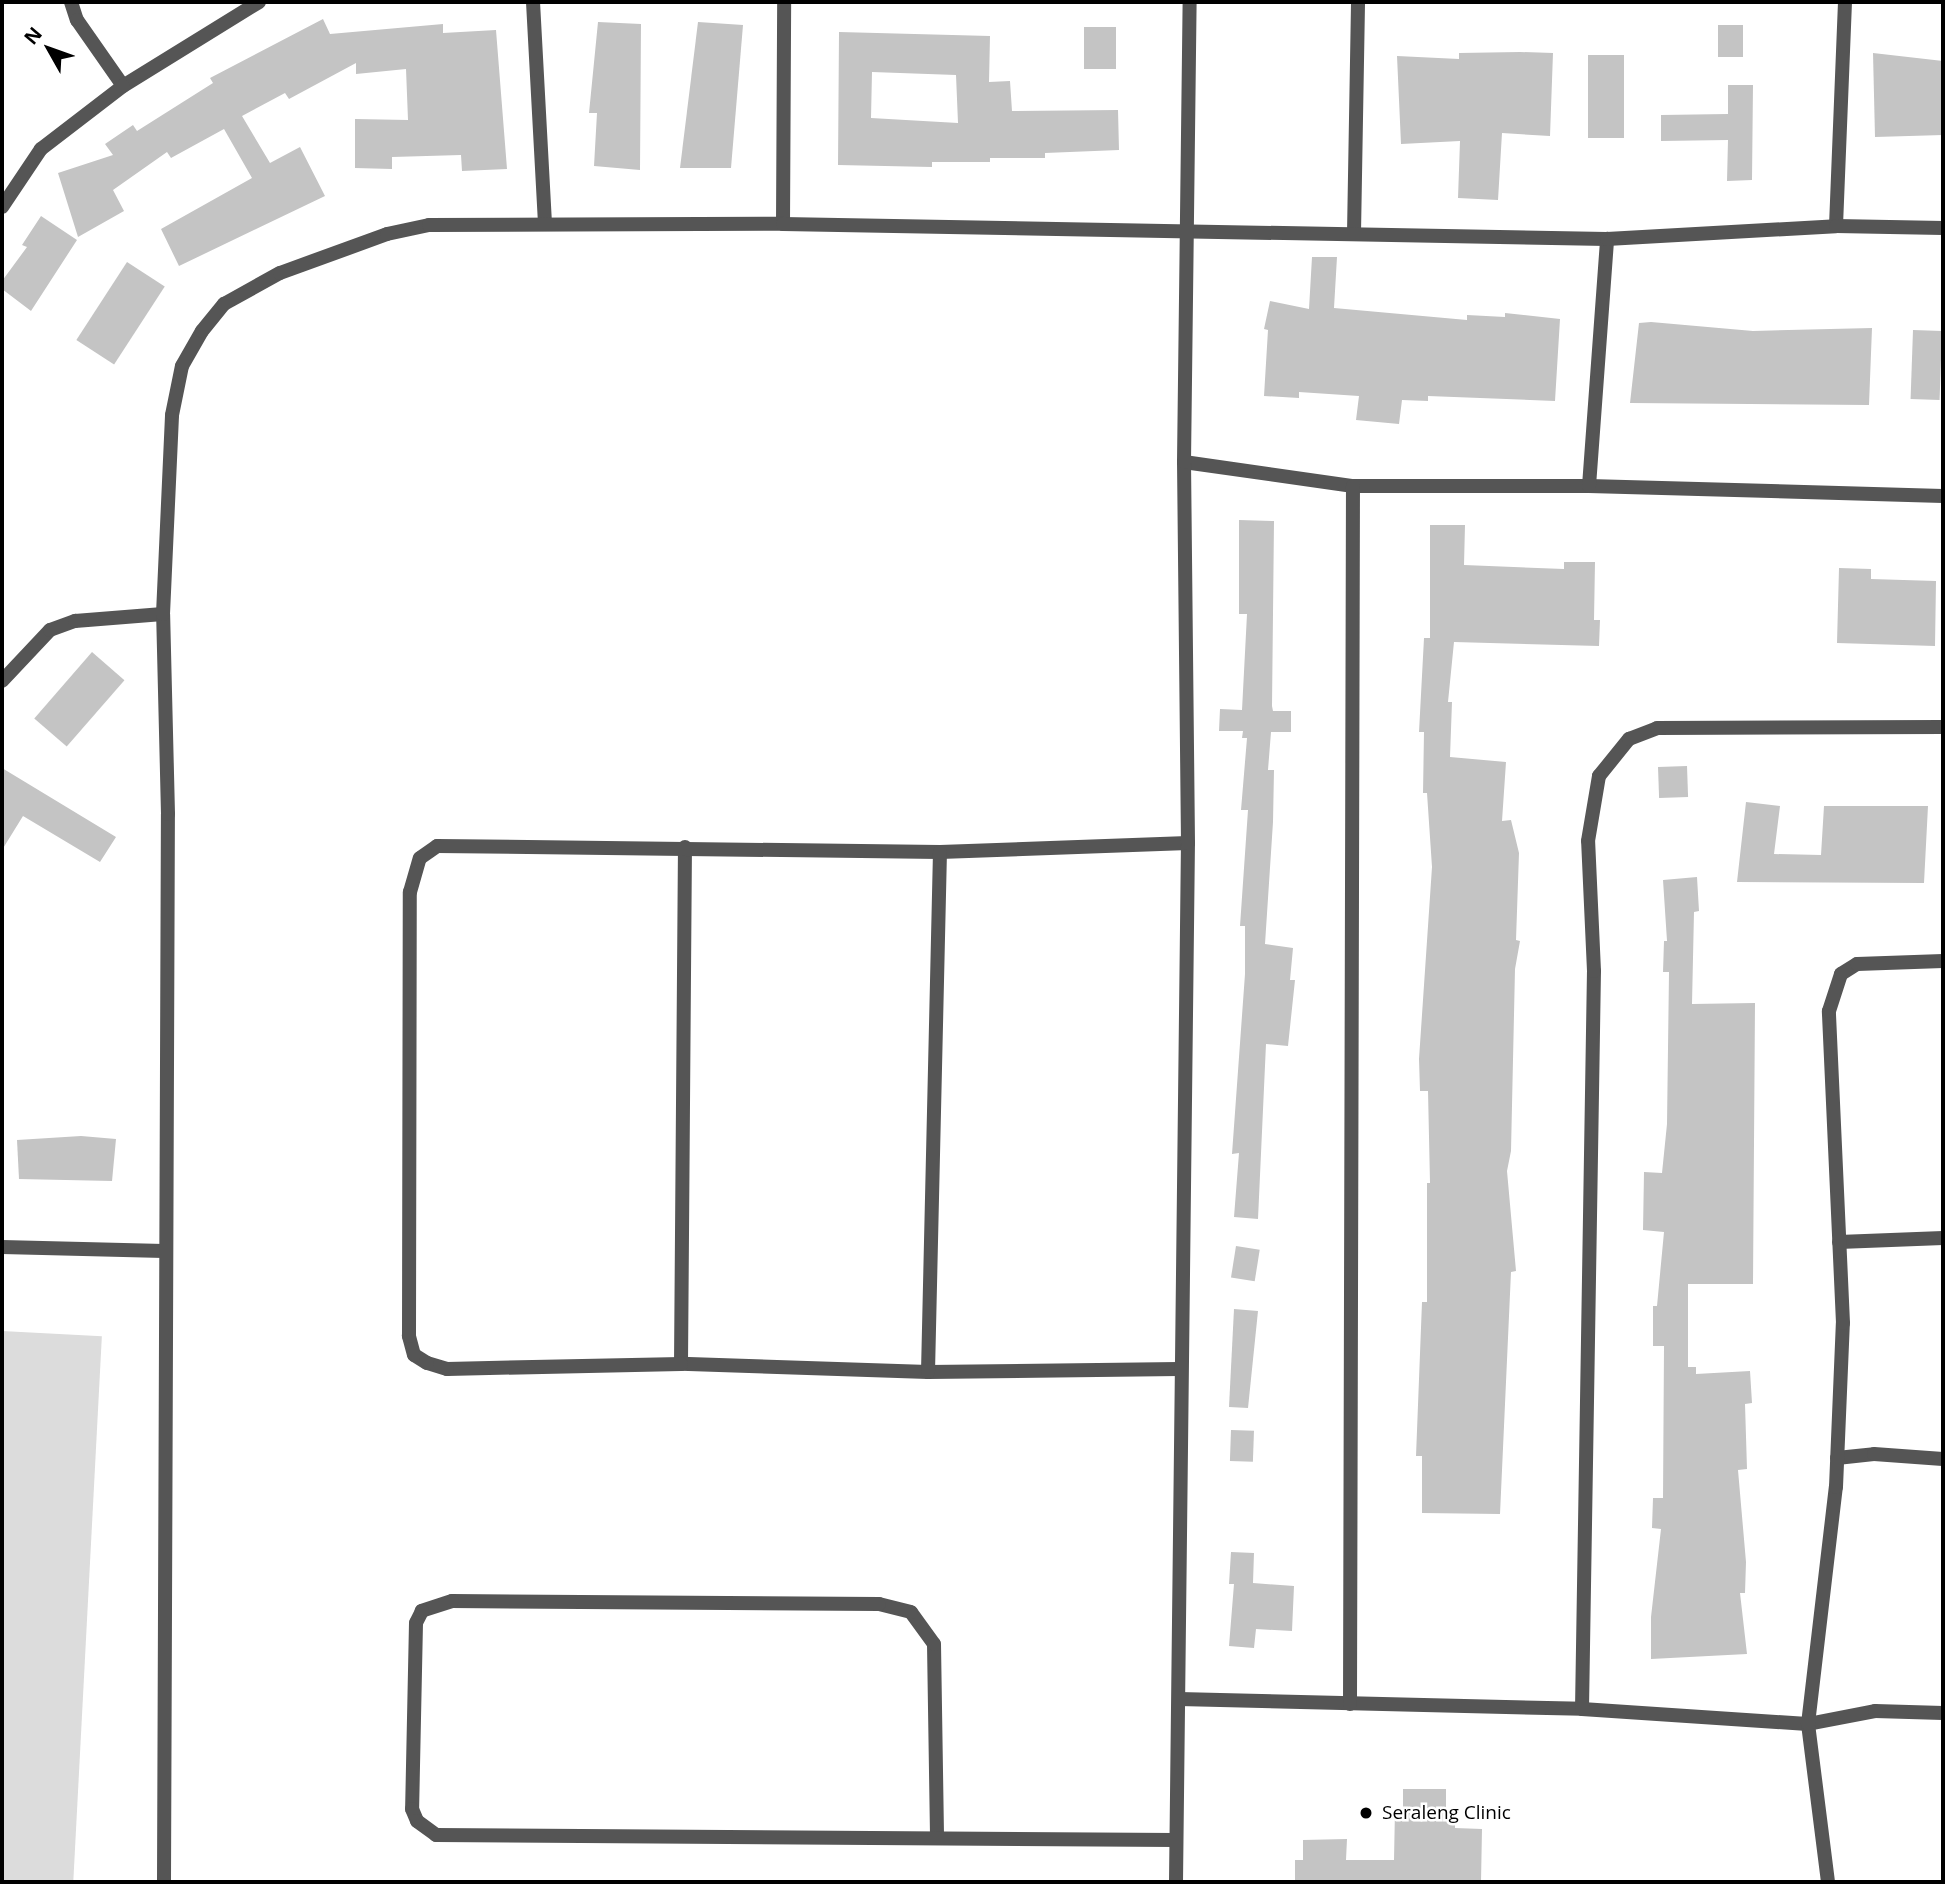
<!DOCTYPE html>
<html>
<head>
<meta charset="utf-8">
<style>
	body { margin:0 }
	#map { position:relative; width:1945px; height:1884px; overflow:hidden; background:#fff; font-family:"Open Sans",sans-serif }
	div>[style] { position:absolute }
	.green>* { inset:0; background:#dcdcdc; transform-origin:0 0 }
	.building>* { inset:0; background:#c4c4c4; transform-origin:0 0 }
	.street>* { height:14px; margin:-7px; padding:0 7px; transform-origin:7px; border-radius:7px; background:#555 }
	.dots>* { width:19px; height:19px; translate:-50% -50%; box-sizing:border-box; border:4px solid #fff; border-radius:50% }
	span { translate:-50% -50%; white-space:nowrap; text-align:center; line-height:1.15; -webkit-text-stroke:5px #fff; paint-order:stroke }
	.poi-label { font-size:19px; color:#000 }
	.left { translate:0 -50%; text-align:left }
	.frame { position:absolute; inset:0; border:4px solid #000; pointer-events:none }
	.north { position:absolute; left:14px; top:14px; width:70px; height:70px; -webkit-text-stroke:5px #fff; paint-order:stroke; rotate:310deg; font-size:19px; font-weight:700; line-height:28px; text-align:center; color:#000 }
	.north::after { content:''; display:block; margin:auto; width:24px; height:32px; background:#000; clip-path:polygon(50% 0,100% 100%,50% 72%,0 100%) }
</style>
</head>
<body>
<div id="map">
	<div class="green">
		<i style="left:2px;top:1331px;width:100px;height:551px;rotate:3deg"></i>
	</div>
	<div class="building">
		<i style="clip-path:polygon(323px 19px,330px 34px,443px 24px,443px 33px,496px 30px,507px 169px,462px 171px,461px 155px,392px 157px,392px 169px,355px 168px,355px 119px,408px 120px,406px 69px,356px 74px,356px 63px,289px 99px,285px 93px,242px 116px,270px 163px,300px 147px,325px 196px,179px 266px,161px 229px,252px 178px,224px 129px,171px 158px,167px 152px,113px 190px,124px 211px,78px 237px,58px 173px,113px 155px,105px 144px,133px 125px,137px 131px,213px 83px,210px 78px)"></i>
		<i style="clip-path:polygon(598px 22px,641px 24px,640px 170px,594px 166px,597px 113px,589px 113px)"></i>
		<i style="clip-path:polygon(698px 22px,743px 25px,731px 168px,680px 168px)"></i>
		<i style="left:1718px;top:25px;width:25px;height:32px"></i>
		<i style="left:1084px;top:27px;width:32px;height:42px"></i>
		<i style="clip-path:polygon(evenodd,839px 32px,990px 36px,989px 82px,1010px 81px,1012px 111px,1118px 110px,1119px 150px,1045px 153px,1045px 158px,990px 158px,990px 162px,932px 162px,932px 167px,838px 165px,839px 32px,872px 72px,956px 75px,958px 123px,871px 118px,872px 72px)"></i>
		<i style="clip-path:polygon(1520px 52px,1553px 53px,1550px 136px,1502px 133px,1498px 200px,1458px 198px,1460px 141px,1401px 144px,1397px 56px,1459px 59px,1459px 53px)"></i>
		<i style="clip-path:polygon(1873px 53px,1943px 61px,1943px 135px,1875px 137px)"></i>
		<i style="left:1588px;top:55px;width:36px;height:83px"></i>
		<i style="clip-path:polygon(1728px 85px,1753px 85px,1752px 180px,1727px 181px,1728px 140px,1661px 141px,1661px 115px,1728px 114px)"></i>
		<i style="clip-path:polygon(41px 216px,77px 240px,31px 311px,2px 289px,2px 281px,27px 247px,22px 245px)"></i>
		<i style="clip-path:polygon(1312px 257px,1337px 257px,1334px 308px,1467px 320px,1467px 315px,1505px 317px,1505px 313px,1560px 319px,1555px 401px,1428px 396px,1428px 401px,1402px 400px,1399px 424px,1356px 420px,1359px 396px,1299px 392px,1299px 398px,1264px 396px,1268px 330px,1264px 329px,1270px 301px,1309px 309px)"></i>
		<i style="left:127px;top:262px;width:45px;height:93px;rotate:33deg"></i>
		<i style="clip-path:polygon(1651px 322px,1753px 331px,1872px 328px,1869px 405px,1630px 403px,1639px 323px)"></i>
		<i style="left:1913px;top:330px;width:29px;height:69px;rotate:2deg"></i>
		<i style="clip-path:polygon(1239px 520px,1274px 521px,1272px 706px,1273px 711px,1291px 711px,1291px 732px,1271px 732px,1268px 770px,1274px 770px,1273px 822px,1265px 944px,1293px 948px,1290px 980px,1295px 980px,1288px 1046px,1266px 1044px,1258px 1219px,1234px 1217px,1239px 1153px,1232px 1154px,1245px 974px,1245px 926px,1240px 926px,1248px 810px,1241px 810px,1247px 738px,1242px 738px,1243px 731px,1219px 731px,1220px 709px,1242px 710px,1247px 614px,1239px 614px)"></i>
		<i style="clip-path:polygon(1430px 525px,1465px 525px,1464px 565px,1564px 569px,1564px 562px,1595px 562px,1594px 620px,1600px 620px,1599px 646px,1454px 642px,1448px 702px,1452px 702px,1450px 757px,1506px 762px,1502px 821px,1511px 820px,1519px 853px,1516px 940px,1520px 941px,1515px 969px,1511px 1151px,1507px 1171px,1516px 1271px,1511px 1272px,1500px 1514px,1422px 1513px,1422px 1456px,1416px 1456px,1422px 1302px,1427px 1302px,1427px 1183px,1430px 1183px,1428px 1091px,1420px 1091px,1419px 1059px,1432px 867px,1427px 793px,1423px 793px,1424px 732px,1419px 732px,1424px 638px,1430px 638px)"></i>
		<i style="clip-path:polygon(1839px 568px,1871px 569px,1871px 579px,1936px 581px,1935px 646px,1837px 643px)"></i>
		<i style="left:92px;top:652px;width:43px;height:88px;rotate:41deg"></i>
		<i style="left:1687px;top:766px;width:31px;height:29px;rotate:88deg"></i>
		<i style="clip-path:polygon(2px 768px,116px 837px,100px 862px,23px 816px,2px 850px)"></i>
		<i style="clip-path:polygon(1746px 802px,1780px 806px,1774px 854px,1821px 855px,1824px 806px,1928px 806px,1924px 883px,1737px 882px)"></i>
		<i style="clip-path:polygon(1697px 877px,1699px 911px,1694px 912px,1692px 1004px,1755px 1003px,1753px 1284px,1688px 1284px,1688px 1367px,1696px 1367px,1696px 1374px,1750px 1371px,1752px 1403px,1745px 1404px,1747px 1469px,1738px 1470px,1746px 1562px,1745px 1593px,1740px 1593px,1747px 1654px,1651px 1659px,1651px 1617px,1661px 1529px,1652px 1528px,1653px 1498px,1663px 1498px,1664px 1346px,1653px 1346px,1653px 1306px,1657px 1306px,1664px 1232px,1643px 1230px,1644px 1172px,1662px 1173px,1667px 1124px,1669px 972px,1663px 972px,1664px 941px,1667px 941px,1663px 880px)"></i>
		<i style="clip-path:polygon(81px 1136px,116px 1139px,112px 1181px,19px 1179px,17px 1140px)"></i>
		<i style="left:1236px;top:1246px;width:24px;height:32px;rotate:9deg"></i>
		<i style="clip-path:polygon(1234px 1309px,1258px 1311px,1248px 1408px,1229px 1407px)"></i>
		<i style="left:1231px;top:1430px;width:23px;height:31px;rotate:2deg"></i>
		<i style="clip-path:polygon(1231px 1552px,1254px 1553px,1253px 1583px,1294px 1586px,1292px 1631px,1256px 1629px,1254px 1648px,1229px 1646px,1234px 1584px,1229px 1584px)"></i>
		<i style="clip-path:polygon(1403px 1789px,1446px 1789px,1446px 1809px,1455px 1809px,1455px 1828px,1482px 1829px,1481px 1882px,1295px 1882px,1295px 1860px,1303px 1860px,1303px 1840px,1347px 1839px,1346px 1860px,1394px 1860px,1395px 1809px,1403px 1809px)"></i>
	</div>
	<div class="street">
		<i style="left:71px;top:2px;width:19px;rotate:72deg"></i>
		<i style="left:77px;top:20px;width:80px;rotate:55.1deg"></i>
		<i style="left:123px;top:86px;width:160px;rotate:-31.7deg"></i>
		<i style="left:533px;top:2px;width:220px;rotate:86.9deg"></i>
		<i style="left:2px;top:207px;width:70px;rotate:-56.1deg"></i>
		<i style="left:41px;top:149px;width:103px;rotate:-37.5deg"></i>
		<i style="left:783px;top:224px;width:222px;rotate:-89.7deg"></i>
		<i style="left:1836px;top:226px;width:224px;rotate:-87.7deg"></i>
		<i style="left:1354px;top:233px;width:231px;rotate:-89deg"></i>
		<i style="left:1184px;top:462px;width:171px;rotate:8.1deg"></i>
		<i style="left:1353px;top:486px;width:236px"></i>
		<i style="left:1589px;top:486px;width:354px;rotate:1.6deg"></i>
		<i style="left:1589px;top:486px;width:248px;rotate:-85.8deg"></i>
		<i style="left:2px;top:681px;width:70px;rotate:-46.7deg"></i>
		<i style="left:50px;top:630px;width:27px;rotate:-20deg"></i>
		<i style="left:75px;top:621px;width:88px;rotate:-4.5deg"></i>
		<i style="left:1839px;top:1242px;width:104px;rotate:-2.2deg"></i>
		<i style="left:2px;top:1247px;width:162px;rotate:1.4deg"></i>
		<i style="left:681px;top:1364px;width:517px;rotate:-89.56deg"></i>
		<i style="left:1179px;top:1369px;width:251px;rotate:179.3deg"></i>
		<i style="left:928px;top:1372px;width:247px;rotate:-178.1deg"></i>
		<i style="left:681px;top:1364px;width:234px;rotate:178.8deg"></i>
		<i style="left:447px;top:1369px;width:21px;rotate:-163deg"></i>
		<i style="left:427px;top:1363px;width:15px;rotate:-148deg"></i>
		<i style="left:414px;top:1355px;width:20px;rotate:-105deg"></i>
		<i style="left:409px;top:1336px;width:444px;rotate:-89.9deg"></i>
		<i style="left:410px;top:892px;width:35px;rotate:-74deg"></i>
		<i style="left:420px;top:858px;width:21px;rotate:-35deg"></i>
		<i style="left:437px;top:846px;width:503px;rotate:0.68deg"></i>
		<i style="left:940px;top:852px;width:248px;rotate:-2.1deg"></i>
		<i style="left:928px;top:1372px;width:520px;rotate:-88.68deg"></i>
		<i style="left:1837px;top:1458px;width:37px;rotate:-6deg"></i>
		<i style="left:1874px;top:1454px;width:69px;rotate:4.1deg"></i>
		<i style="left:1179px;top:1699px;width:403px;rotate:1.4deg"></i>
		<i style="left:1582px;top:1709px;width:226px;rotate:3.8deg"></i>
		<i style="left:1808px;top:1724px;width:68px;rotate:-11deg"></i>
		<i style="left:1875px;top:1711px;width:68px;rotate:1.7deg"></i>
		<i style="left:1350px;top:1704px;width:1218px;rotate:-89.86deg"></i>
		<i style="left:1582px;top:1709px;width:738px;rotate:-89.07deg"></i>
		<i style="left:1594px;top:971px;width:130px;rotate:-92.6deg"></i>
		<i style="left:1588px;top:841px;width:66px;rotate:-80.4deg"></i>
		<i style="left:1599px;top:776px;width:48px;rotate:-51deg"></i>
		<i style="left:1629px;top:739px;width:30px;rotate:-21deg"></i>
		<i style="left:1657px;top:728px;width:286px;rotate:-0.2deg"></i>
		<i style="left:937px;top:1835px;width:191px;rotate:-90.9deg"></i>
		<i style="left:934px;top:1644px;width:39px;rotate:-126deg"></i>
		<i style="left:911px;top:1612px;width:33px;rotate:-166deg"></i>
		<i style="left:879px;top:1604px;width:427px;rotate:-179.6deg"></i>
		<i style="left:452px;top:1601px;width:32px;rotate:162deg"></i>
		<i style="left:422px;top:1611px;width:13px;rotate:117deg"></i>
		<i style="left:416px;top:1623px;width:186px;rotate:91.2deg"></i>
		<i style="left:412px;top:1809px;width:13px;rotate:67deg"></i>
		<i style="left:417px;top:1821px;width:24px;rotate:36deg"></i>
		<i style="left:436px;top:1835px;width:739px;rotate:0.39deg"></i>
		<i style="left:164px;top:1882px;width:1068px;rotate:-89.79deg"></i>
		<i style="left:168px;top:814px;width:200px;rotate:-91.4deg"></i>
		<i style="left:163px;top:614px;width:199px;rotate:-87.4deg"></i>
		<i style="left:172px;top:415px;width:50px;rotate:-78.5deg"></i>
		<i style="left:182px;top:366px;width:40px;rotate:-60.3deg"></i>
		<i style="left:202px;top:331px;width:35px;rotate:-51deg"></i>
		<i style="left:224px;top:304px;width:64px;rotate:-29deg"></i>
		<i style="left:280px;top:273px;width:114px;rotate:-20deg"></i>
		<i style="left:387px;top:234px;width:43px;rotate:-12.1deg"></i>
		<i style="left:429px;top:225px;width:354px;rotate:-0.2deg"></i>
		<i style="left:783px;top:224px;width:824px;rotate:1.04deg"></i>
		<i style="left:1607px;top:239px;width:229px;rotate:-3.2deg"></i>
		<i style="left:1836px;top:226px;width:107px;rotate:1.1deg"></i>
		<i style="left:1176px;top:1882px;width:1039px;rotate:-89.34deg"></i>
		<i style="left:1188px;top:843px;width:381px;rotate:-90.6deg"></i>
		<i style="left:1184px;top:462px;width:460px;rotate:-89.3deg"></i>
		<i style="left:1828px;top:1882px;width:159px;rotate:-97.2deg"></i>
		<i style="left:1808px;top:1724px;width:239px;rotate:-83.3deg"></i>
		<i style="left:1836px;top:1487px;width:164px;rotate:-87.6deg"></i>
		<i style="left:1843px;top:1323px;width:312px;rotate:-92.6deg"></i>
		<i style="left:1829px;top:1011px;width:39px;rotate:-72deg"></i>
		<i style="left:1841px;top:974px;width:19px;rotate:-32deg"></i>
		<i style="left:1857px;top:964px;width:86px;rotate:-2deg"></i>
	</div>
	<div class="dots">
		<i style="left:1366px;top:1813px;background:#000"></i>
	</div>
	<div class="poi-label">
		<span class="left" style="left:1382px;top:1813px">Seraleng Clinic</span>
	</div>
	<div class="frame"></div>
	<div class="north">N</div>
</div>
</body>
</html>
